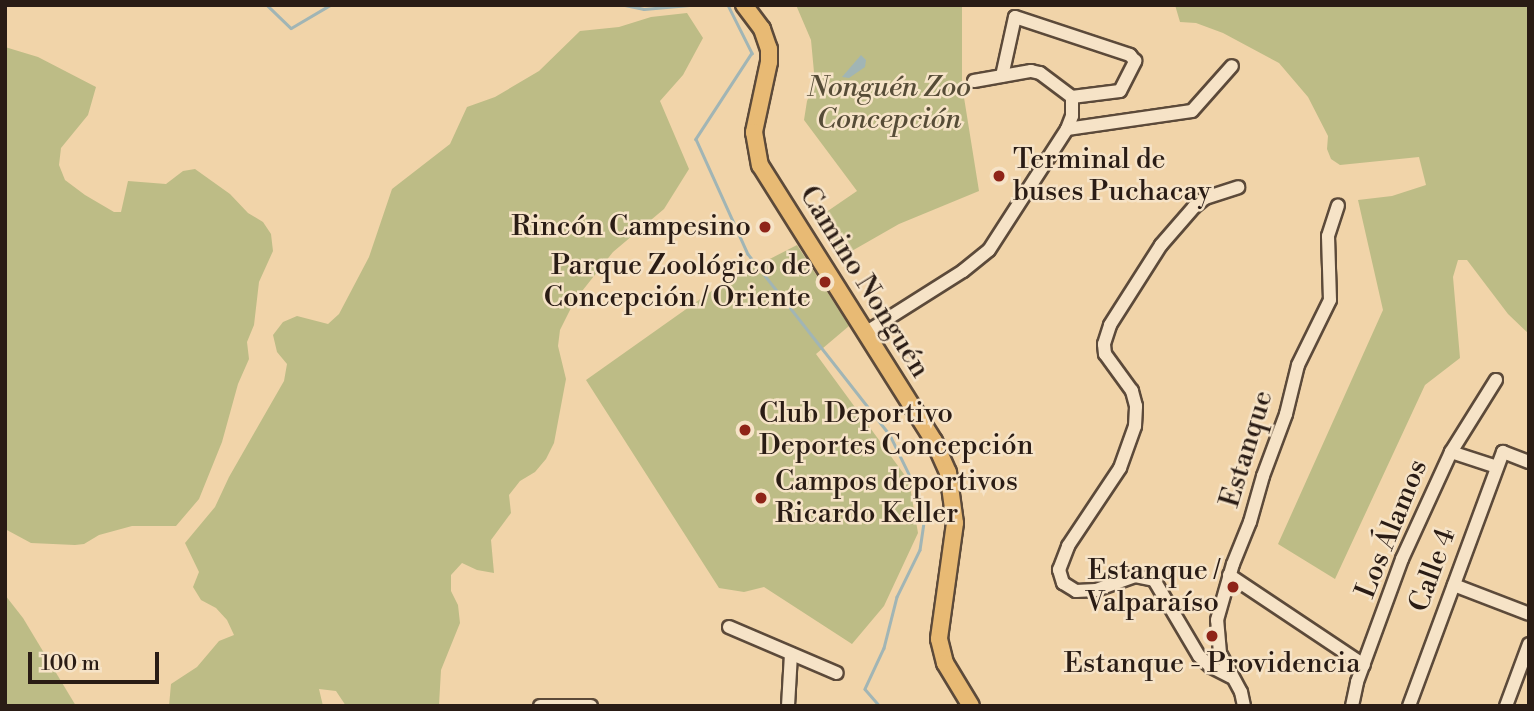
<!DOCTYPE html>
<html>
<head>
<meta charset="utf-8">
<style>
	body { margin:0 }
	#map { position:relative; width:1534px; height:711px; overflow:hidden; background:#f1d4a9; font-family:"Libre Bodoni",serif }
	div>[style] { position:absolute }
	.green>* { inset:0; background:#bdbc86 }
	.water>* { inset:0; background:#a1b5b5 }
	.stream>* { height:2.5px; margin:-1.25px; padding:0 1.25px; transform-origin:1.25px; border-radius:1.25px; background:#a1b5b5 }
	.roads { filter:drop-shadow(2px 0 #5c4a3a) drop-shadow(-2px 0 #5c4a3a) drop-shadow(0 2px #5c4a3a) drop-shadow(0 -2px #5c4a3a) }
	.minor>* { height:12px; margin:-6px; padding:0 6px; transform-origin:6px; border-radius:6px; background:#f6e3c7 }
	.major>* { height:16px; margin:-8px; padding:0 8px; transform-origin:8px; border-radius:8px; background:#e8ba74 }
	.dots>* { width:19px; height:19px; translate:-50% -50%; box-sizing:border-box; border:4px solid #f6e3c7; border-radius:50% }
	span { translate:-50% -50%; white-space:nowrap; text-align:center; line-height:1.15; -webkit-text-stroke:5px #f6e3c7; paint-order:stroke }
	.park-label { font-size:28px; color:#564c37; font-style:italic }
	.poi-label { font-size:28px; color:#2a1c15 }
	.left { translate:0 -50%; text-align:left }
	.right { translate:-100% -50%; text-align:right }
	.street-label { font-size:28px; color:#2a1c15 }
	.frame { position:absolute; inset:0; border:7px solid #2a1c15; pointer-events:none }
	.scale { position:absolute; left:28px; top:652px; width:131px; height:32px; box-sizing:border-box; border:4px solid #2a1c15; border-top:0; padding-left:9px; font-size:21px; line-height:24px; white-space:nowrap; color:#2a1c15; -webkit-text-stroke:5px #f6e3c7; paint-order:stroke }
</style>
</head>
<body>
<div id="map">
	<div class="green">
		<i style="clip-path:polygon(796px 5px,962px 5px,962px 85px,979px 191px,899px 224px,843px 256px,819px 217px,857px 191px,804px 120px,807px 101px,815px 83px,811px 40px)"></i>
		<i style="clip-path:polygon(1175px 5px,1529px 5px,1529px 334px,1508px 314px,1467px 260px,1458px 260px,1453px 277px,1460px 358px,1425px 385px,1335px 579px,1278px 544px,1383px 310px,1358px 200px,1392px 196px,1426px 185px,1419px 157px,1340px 165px,1331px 159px,1327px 149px,1328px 136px,1308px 97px,1279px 63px,1223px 33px,1196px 23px,1180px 22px)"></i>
		<i style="clip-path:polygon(687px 13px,703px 38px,683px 75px,660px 101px,689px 169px,664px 209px,613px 252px,575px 300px,560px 330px,558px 346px,566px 379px,554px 443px,546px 459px,535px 472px,520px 481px,509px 495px,511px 513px,491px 540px,494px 573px,477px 570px,462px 563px,451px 575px,451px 591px,458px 605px,460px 623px,441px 670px,439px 705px,346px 706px,336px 691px,319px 689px,323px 706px,169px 706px,171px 684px,197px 667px,219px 641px,234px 635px,227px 620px,216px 608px,201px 600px,193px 587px,199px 572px,185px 543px,215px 507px,229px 477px,284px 381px,287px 364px,277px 352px,273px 335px,283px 322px,297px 316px,328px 324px,339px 314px,369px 257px,392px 189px,450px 144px,467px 107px,495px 97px,539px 71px,580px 31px,619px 27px,651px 17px)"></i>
		<i style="clip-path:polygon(5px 47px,38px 57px,96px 87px,88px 115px,61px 148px,59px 165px,65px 180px,85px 195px,114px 212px,121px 212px,128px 181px,166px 184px,183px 171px,195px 169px,230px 194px,248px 213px,263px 222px,271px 234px,273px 251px,259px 282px,254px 325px,247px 342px,249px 359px,238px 384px,222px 442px,199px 499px,176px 526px,132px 526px,99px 535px,84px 544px,75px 545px,31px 543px,5px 529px)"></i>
		<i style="clip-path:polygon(797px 245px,849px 326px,816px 354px,909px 481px,918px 533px,884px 606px,852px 644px,764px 587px,744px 592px,719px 588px,586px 380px,723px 283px)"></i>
		<i style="clip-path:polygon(5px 595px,23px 618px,76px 706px,5px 706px)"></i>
	</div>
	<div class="water">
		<i style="clip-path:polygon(861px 55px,866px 60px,865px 67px,849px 78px,842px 77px)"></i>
	</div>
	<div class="stream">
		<i style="left:267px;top:5px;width:33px;rotate:44deg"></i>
		<i style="left:291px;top:28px;width:45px;rotate:-30.5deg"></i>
		<i style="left:625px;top:5px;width:19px;rotate:12deg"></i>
		<i style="left:644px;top:9px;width:45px;rotate:-5.1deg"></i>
		<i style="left:728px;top:5px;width:54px;rotate:63.4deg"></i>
		<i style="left:752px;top:53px;width:103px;rotate:123.1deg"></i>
		<i style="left:696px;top:139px;width:126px;rotate:65.7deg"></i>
		<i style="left:748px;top:254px;width:230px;rotate:51.9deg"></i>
		<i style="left:890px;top:435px;width:82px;rotate:64.1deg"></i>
		<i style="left:926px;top:509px;width:41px;rotate:98.3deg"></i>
		<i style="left:920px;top:550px;width:52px;rotate:116.1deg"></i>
		<i style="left:897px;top:597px;width:53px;rotate:104.3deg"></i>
		<i style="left:884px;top:648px;width:45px;rotate:114.9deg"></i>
		<i style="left:865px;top:689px;width:23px;rotate:49deg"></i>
	</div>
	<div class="roads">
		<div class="minor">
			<i style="left:974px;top:81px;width:58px;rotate:-10deg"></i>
			<i style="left:1031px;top:71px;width:9px;rotate:13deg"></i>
			<i style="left:1040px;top:73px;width:40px;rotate:37deg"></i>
			<i style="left:1072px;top:97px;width:48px;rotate:-7.1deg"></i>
			<i style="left:1120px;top:91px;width:34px;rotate:-63deg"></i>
			<i style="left:1135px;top:61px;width:8px;rotate:-130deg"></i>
			<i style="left:1130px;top:55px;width:121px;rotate:-161.7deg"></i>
			<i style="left:1015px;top:17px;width:60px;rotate:102.4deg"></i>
			<i style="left:1067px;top:129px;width:126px;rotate:-8.2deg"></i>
			<i style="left:1192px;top:111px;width:60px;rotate:-48.4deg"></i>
			<i style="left:865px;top:333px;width:116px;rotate:-32.3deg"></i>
			<i style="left:963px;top:271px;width:33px;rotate:-39deg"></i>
			<i style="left:989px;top:250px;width:144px;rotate:-57.2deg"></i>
			<i style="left:1067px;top:129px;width:14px;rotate:-69deg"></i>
			<i style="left:1072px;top:116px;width:19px;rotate:-90deg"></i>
			<i style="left:1451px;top:452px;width:48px;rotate:18.1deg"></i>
			<i style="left:1229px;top:575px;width:162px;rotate:33.7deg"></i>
			<i style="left:1454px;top:585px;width:80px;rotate:21.1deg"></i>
			<i style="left:729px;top:627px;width:117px;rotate:23.1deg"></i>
			<i style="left:1231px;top:677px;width:22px;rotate:-153deg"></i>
			<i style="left:1211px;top:667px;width:16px;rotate:-137deg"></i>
			<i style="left:1199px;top:656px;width:88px;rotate:-120.6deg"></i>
			<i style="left:1154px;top:580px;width:19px;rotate:-168deg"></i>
			<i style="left:1135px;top:576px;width:41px;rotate:160.3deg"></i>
			<i style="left:1096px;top:590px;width:20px;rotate:177deg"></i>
			<i style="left:1076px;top:591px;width:15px;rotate:-148deg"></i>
			<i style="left:1063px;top:583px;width:14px;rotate:-107deg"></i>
			<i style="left:1059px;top:570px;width:26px;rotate:-69deg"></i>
			<i style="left:1068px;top:546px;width:94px;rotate:-56.3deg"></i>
			<i style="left:1120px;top:468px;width:45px;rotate:-70.3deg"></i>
			<i style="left:1135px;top:426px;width:20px;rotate:-87deg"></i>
			<i style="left:1136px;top:406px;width:16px;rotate:-105deg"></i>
			<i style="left:1132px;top:391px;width:46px;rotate:-126.1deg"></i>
			<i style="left:1105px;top:354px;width:10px;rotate:-96deg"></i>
			<i style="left:1104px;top:344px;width:20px;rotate:-72deg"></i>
			<i style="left:1110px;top:325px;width:95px;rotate:-57.5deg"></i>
			<i style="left:1161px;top:245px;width:50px;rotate:-49deg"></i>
			<i style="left:1194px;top:207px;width:14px;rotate:-39deg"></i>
			<i style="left:1205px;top:198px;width:35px;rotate:-18deg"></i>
			<i style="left:540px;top:706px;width:51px"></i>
			<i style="left:788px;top:706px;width:52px;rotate:-86.7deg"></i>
			<i style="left:1244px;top:706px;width:14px;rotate:-102deg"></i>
			<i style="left:1241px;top:692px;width:44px;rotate:-118.3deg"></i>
			<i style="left:1220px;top:653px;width:33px;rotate:-95deg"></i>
			<i style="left:1217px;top:620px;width:58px;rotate:-74.1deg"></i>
			<i style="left:1233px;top:564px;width:45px;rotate:-68deg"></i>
			<i style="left:1250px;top:522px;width:48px;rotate:-74.2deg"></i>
			<i style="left:1263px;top:476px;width:66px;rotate:-69.6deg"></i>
			<i style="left:1286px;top:414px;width:50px;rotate:-76.2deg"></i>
			<i style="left:1298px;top:365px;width:72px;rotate:-63.8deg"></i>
			<i style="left:1330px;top:300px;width:64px;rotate:-91.8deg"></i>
			<i style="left:1328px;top:236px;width:32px;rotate:-72deg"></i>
			<i style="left:1352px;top:706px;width:25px;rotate:-78deg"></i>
			<i style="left:1357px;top:682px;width:131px;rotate:-69.9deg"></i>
			<i style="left:1402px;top:559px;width:118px;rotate:-65.4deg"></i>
			<i style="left:1451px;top:452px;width:85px;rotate:-58deg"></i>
			<i style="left:1409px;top:706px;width:271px;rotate:-69.7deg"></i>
			<i style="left:1503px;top:452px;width:28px;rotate:21deg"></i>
			<i style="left:1506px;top:706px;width:66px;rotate:-69.6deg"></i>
		</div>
		<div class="major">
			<i style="left:744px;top:5px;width:30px;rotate:53deg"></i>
			<i style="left:762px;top:29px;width:21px;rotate:71deg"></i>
			<i style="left:769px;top:49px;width:13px;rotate:90deg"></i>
			<i style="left:769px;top:62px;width:72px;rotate:102.1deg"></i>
			<i style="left:754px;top:132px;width:34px;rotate:80deg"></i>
			<i style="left:760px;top:165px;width:326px;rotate:57.8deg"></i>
			<i style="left:934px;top:441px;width:34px;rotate:66deg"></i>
			<i style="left:948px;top:472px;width:51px;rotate:82.2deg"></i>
			<i style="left:955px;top:523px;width:117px;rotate:97.9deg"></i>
			<i style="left:939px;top:639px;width:25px;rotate:76deg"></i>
			<i style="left:945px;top:663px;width:50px;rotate:58.8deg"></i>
		</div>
	</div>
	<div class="dots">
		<i style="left:999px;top:176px;background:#8f2418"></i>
		<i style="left:765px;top:227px;background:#8f2418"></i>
		<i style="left:825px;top:282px;background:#8f2418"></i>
		<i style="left:745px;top:430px;background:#8f2418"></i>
		<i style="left:761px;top:498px;background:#8f2418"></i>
		<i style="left:1233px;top:587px;background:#8f2418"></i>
		<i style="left:1212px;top:636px;background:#8f2418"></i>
	</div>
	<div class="park-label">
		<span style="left:889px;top:104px">Nonguén Zoo<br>Concepción</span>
	</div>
	<div class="poi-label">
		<span class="left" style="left:1013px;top:176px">Terminal de<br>buses Puchacay</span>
		<span class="right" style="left:751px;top:227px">Rincón Campesino</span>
		<span class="right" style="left:811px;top:282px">Parque Zoológico de<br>Concepción / Oriente</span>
		<span class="left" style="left:759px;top:430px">Club Deportivo<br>Deportes Concepción</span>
		<span class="left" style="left:775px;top:498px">Campos deportivos<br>Ricardo Keller</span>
		<span class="right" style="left:1219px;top:587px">Estanque /<br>Valparaíso</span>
		<span style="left:1212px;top:664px">Estanque - Providencia</span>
	</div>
	<div class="street-label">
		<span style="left:864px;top:282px;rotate:58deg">Camino Nonguén</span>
		<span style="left:1247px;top:449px;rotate:-73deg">Estanque</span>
		<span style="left:1392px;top:529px;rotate:-68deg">Los Álamos</span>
		<span style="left:1433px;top:570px;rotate:-70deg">Calle 4</span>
	</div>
	<div class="frame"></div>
	<div class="scale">100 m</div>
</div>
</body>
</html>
